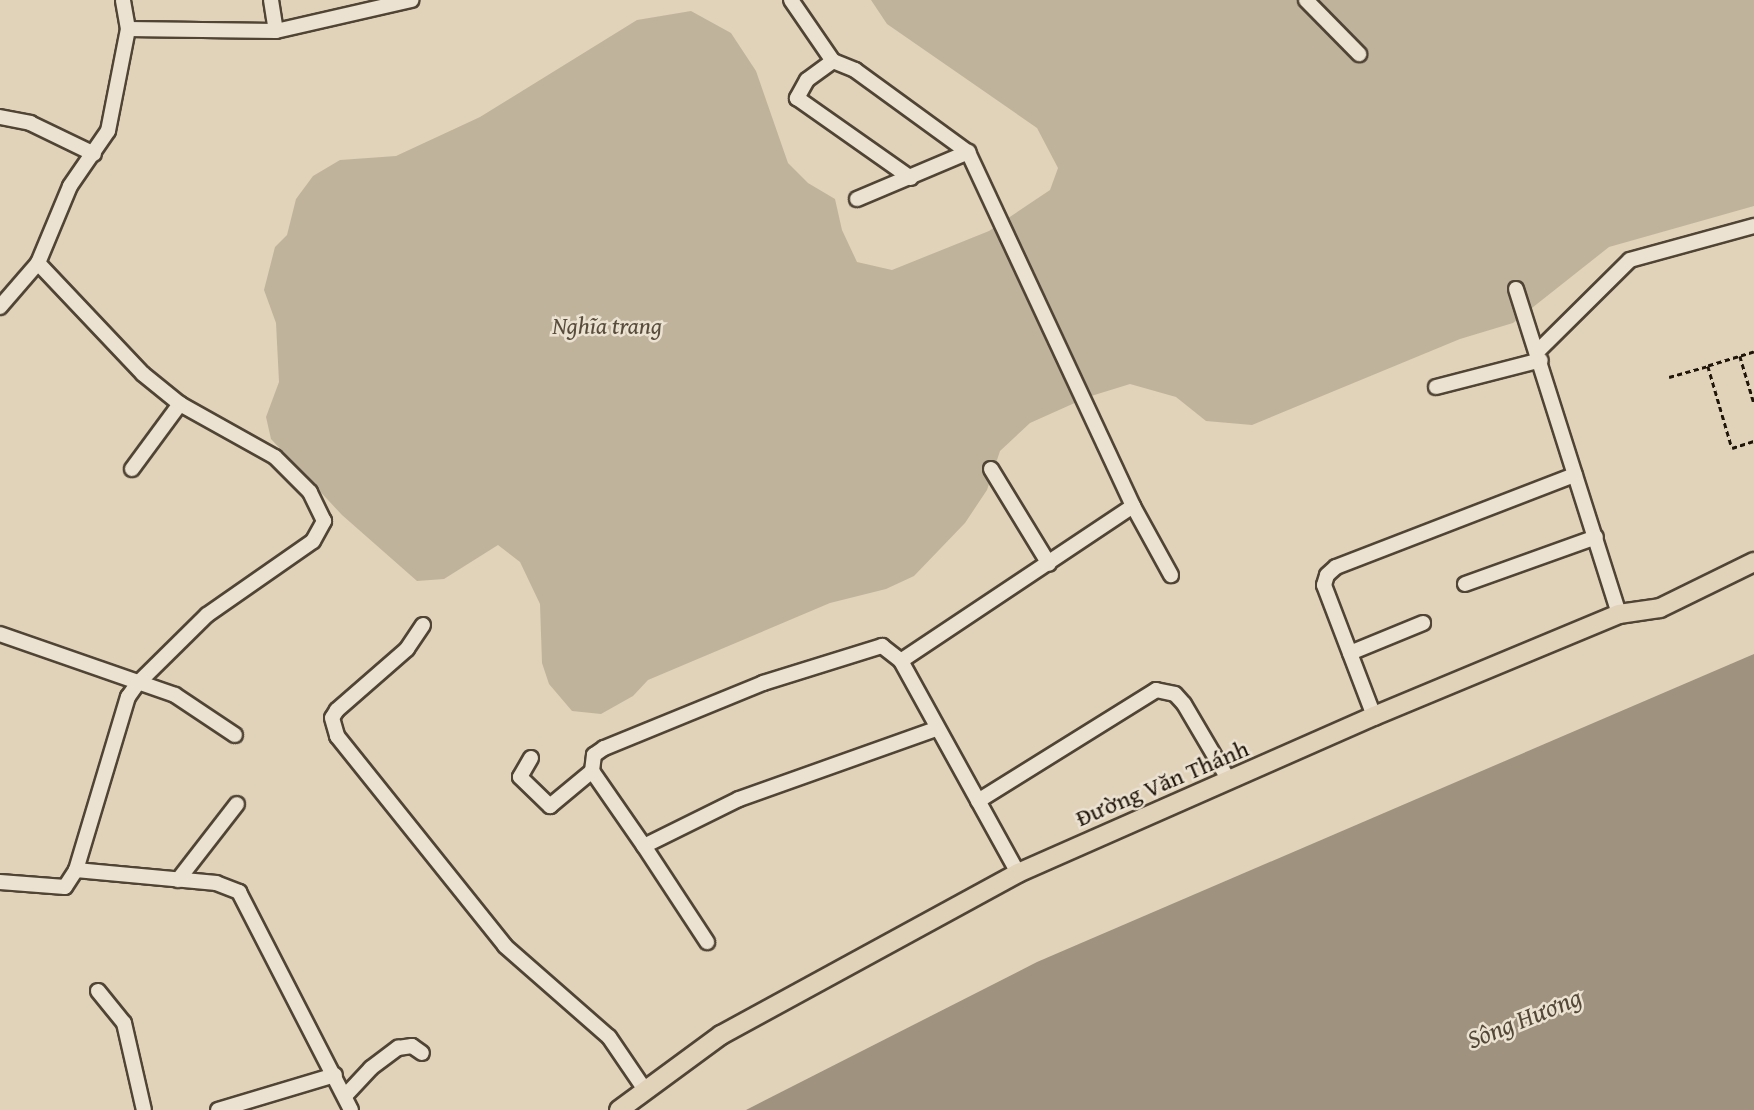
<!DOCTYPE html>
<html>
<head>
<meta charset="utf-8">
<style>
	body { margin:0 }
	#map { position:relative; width:1754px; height:1110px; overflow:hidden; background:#e1d3ba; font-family:"Gentium Book Plus",serif }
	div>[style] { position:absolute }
	.green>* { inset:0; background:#c0b39c }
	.water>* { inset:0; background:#9f927e }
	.path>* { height:2.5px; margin-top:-1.25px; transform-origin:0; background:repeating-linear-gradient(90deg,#201509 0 5px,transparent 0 8.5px) }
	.roads { filter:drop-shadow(2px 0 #504435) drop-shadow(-2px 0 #504435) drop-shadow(0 2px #504435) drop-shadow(0 -2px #504435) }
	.minor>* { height:14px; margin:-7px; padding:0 7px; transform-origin:7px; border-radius:7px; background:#ece2d2 }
	.major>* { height:18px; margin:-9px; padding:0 9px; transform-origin:9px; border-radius:9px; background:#e1d3ba }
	span { translate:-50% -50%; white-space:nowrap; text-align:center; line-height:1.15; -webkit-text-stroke:5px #ece2d2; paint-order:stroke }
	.park-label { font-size:24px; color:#584c3c; font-style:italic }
	.street-label { font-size:24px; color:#201509 }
	.water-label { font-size:26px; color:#534738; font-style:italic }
</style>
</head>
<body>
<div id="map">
	<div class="green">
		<i style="clip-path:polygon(871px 0,1754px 0,1754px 206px,1609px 247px,1513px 323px,1460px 339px,1252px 425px,1206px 421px,1176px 397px,1130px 384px,1088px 397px,1030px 423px,1000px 451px,987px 490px,965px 523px,914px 576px,886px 589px,830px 603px,648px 680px,633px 696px,601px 714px,572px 711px,549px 684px,542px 663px,540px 604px,520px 562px,498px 545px,444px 579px,417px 581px,342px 515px,271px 439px,266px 417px,279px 382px,276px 323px,264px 290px,275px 247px,287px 235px,296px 199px,313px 176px,340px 160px,396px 156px,480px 117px,637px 20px,691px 11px,731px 33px,756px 71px,788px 163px,808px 183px,835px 199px,842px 230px,857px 262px,892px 270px,989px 231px,1050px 190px,1058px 168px,1037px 128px,887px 24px)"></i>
	</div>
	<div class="water">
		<i style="clip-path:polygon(1754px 654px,1754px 1110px,746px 1110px,1037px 962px)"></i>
	</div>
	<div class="path">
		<i style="left:1754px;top:352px;width:48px;rotate:163.1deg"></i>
		<i style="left:1708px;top:366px;width:85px;rotate:73.7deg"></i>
		<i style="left:1732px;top:448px;width:23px;rotate:-18deg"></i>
		<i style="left:1740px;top:356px;width:49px;rotate:73.4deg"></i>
		<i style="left:1669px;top:377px;width:41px;rotate:-15.8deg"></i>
	</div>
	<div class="roads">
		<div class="minor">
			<i style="left:271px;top:0;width:31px;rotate:81deg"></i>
			<i style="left:791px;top:0;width:74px;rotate:55.5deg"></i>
			<i style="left:833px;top:61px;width:24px;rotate:22deg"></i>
			<i style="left:855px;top:70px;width:140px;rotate:36deg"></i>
			<i style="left:968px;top:152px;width:391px;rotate:65deg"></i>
			<i style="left:1133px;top:506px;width:279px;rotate:146.3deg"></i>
			<i style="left:901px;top:661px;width:242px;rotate:61.1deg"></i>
			<i style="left:1306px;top:0;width:76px;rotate:45.5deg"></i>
			<i style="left:128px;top:29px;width:148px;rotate:0.8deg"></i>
			<i style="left:276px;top:31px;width:139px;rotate:-12.9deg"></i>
			<i style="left:833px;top:61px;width:32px;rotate:144deg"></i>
			<i style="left:807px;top:80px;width:21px;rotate:119deg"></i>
			<i style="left:797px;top:98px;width:139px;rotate:35.1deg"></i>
			<i style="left:0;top:117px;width:31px;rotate:11deg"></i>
			<i style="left:30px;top:123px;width:71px;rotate:25.8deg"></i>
			<i style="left:857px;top:199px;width:121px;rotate:-22.9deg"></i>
			<i style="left:1516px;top:289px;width:341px;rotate:72.4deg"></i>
			<i style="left:0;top:307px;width:58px;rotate:-49.2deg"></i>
			<i style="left:1538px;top:351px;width:129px;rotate:-44.7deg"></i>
			<i style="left:1630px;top:260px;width:129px;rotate:-15.3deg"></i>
			<i style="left:1436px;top:387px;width:108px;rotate:-14.4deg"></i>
			<i style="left:132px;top:469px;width:81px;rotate:-53.6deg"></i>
			<i style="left:991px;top:469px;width:111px;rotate:58.6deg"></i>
			<i style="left:1133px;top:506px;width:79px;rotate:61.2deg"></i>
			<i style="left:1465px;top:584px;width:139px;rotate:-19.7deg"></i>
			<i style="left:423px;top:625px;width:29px;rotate:124deg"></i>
			<i style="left:407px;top:649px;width:93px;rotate:138.9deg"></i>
			<i style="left:337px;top:710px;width:9px;rotate:122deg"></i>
			<i style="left:332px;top:718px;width:19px;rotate:74deg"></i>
			<i style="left:337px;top:736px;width:269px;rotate:51.3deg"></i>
			<i style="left:505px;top:946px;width:138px;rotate:41.2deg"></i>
			<i style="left:609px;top:1037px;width:64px;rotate:55.8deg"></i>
			<i style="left:0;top:634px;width:185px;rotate:19.2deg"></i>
			<i style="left:175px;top:695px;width:72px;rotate:33.7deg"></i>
			<i style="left:1350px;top:653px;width:79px;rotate:-22.3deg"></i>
			<i style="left:1374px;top:716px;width:140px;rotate:-110.9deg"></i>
			<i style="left:1324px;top:585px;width:10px;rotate:-73deg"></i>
			<i style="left:1327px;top:575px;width:12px;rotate:-42deg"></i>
			<i style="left:1336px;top:567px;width:256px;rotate:-21.1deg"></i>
			<i style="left:531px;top:758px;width:22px;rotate:120deg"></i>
			<i style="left:520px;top:777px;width:42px;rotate:44deg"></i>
			<i style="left:550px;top:806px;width:55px;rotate:-39.8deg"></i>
			<i style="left:592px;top:771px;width:91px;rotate:55.3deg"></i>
			<i style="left:644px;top:846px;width:106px;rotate:-26.3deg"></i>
			<i style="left:739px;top:799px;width:209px;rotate:-19.6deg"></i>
			<i style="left:592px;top:771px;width:16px;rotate:-83deg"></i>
			<i style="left:594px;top:755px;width:12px;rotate:-35deg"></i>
			<i style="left:604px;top:748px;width:172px;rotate:-22.2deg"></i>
			<i style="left:763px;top:683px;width:125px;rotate:-17.3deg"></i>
			<i style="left:882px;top:646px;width:24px;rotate:38deg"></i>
			<i style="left:978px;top:801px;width:210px;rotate:-31.9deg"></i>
			<i style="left:1156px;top:690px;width:19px;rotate:12deg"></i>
			<i style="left:1175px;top:694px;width:13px;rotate:48deg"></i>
			<i style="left:1184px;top:704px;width:85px;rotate:59.5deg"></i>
			<i style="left:644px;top:846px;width:115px;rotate:56.7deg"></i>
			<i style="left:76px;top:870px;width:141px;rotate:5.3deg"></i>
			<i style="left:216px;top:883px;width:25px;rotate:21deg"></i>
			<i style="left:239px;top:892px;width:245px;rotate:62.8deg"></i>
			<i style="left:178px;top:880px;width:96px;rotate:-52.2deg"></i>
			<i style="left:0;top:882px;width:65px;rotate:4.4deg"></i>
			<i style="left:65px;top:887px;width:20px;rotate:-57deg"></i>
			<i style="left:76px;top:870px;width:181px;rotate:-73.3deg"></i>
			<i style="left:128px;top:697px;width:16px;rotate:-55deg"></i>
			<i style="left:137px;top:684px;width:98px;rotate:-44.6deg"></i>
			<i style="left:207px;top:615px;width:129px;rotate:-34.9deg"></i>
			<i style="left:313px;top:541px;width:23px;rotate:-61deg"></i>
			<i style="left:324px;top:521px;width:32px;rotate:-116deg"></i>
			<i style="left:310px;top:492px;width:49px;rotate:-135deg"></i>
			<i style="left:275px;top:457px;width:109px;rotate:-150.8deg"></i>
			<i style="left:180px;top:404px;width:48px;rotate:-141deg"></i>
			<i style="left:143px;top:374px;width:153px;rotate:-133.4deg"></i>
			<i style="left:38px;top:263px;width:83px;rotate:-67.4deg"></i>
			<i style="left:70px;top:186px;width:67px;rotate:-55.4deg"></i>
			<i style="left:108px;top:131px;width:104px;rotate:-78.9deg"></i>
			<i style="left:128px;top:29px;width:29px;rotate:-100deg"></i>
			<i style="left:98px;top:991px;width:41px;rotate:50.9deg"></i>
			<i style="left:124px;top:1023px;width:89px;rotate:77.1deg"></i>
			<i style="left:345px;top:1096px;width:38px;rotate:-47deg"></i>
			<i style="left:371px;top:1068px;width:34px;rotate:-37deg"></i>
			<i style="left:398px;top:1048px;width:14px;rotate:-8deg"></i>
			<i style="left:412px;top:1046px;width:12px;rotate:35deg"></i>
			<i style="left:218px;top:1110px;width:122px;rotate:-16.7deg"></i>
		</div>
		<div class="major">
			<i style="left:619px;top:1110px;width:127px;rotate:-36.3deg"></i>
			<i style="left:721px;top:1035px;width:338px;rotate:-28.6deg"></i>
			<i style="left:1018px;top:873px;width:389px;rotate:-23.8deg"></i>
			<i style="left:1374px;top:716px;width:265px;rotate:-22.6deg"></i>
			<i style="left:1619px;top:614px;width:41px;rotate:-8.3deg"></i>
			<i style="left:1660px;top:608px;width:105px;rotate:-26.1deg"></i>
		</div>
	</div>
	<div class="park-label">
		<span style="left:607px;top:326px">Nghĩa trang</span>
	</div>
	<div class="street-label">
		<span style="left:1162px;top:783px;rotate:-23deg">Đường Văn Thánh</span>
	</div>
	<div class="water-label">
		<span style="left:1524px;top:1018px;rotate:-22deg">Sông Hương</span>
	</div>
</div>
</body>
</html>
